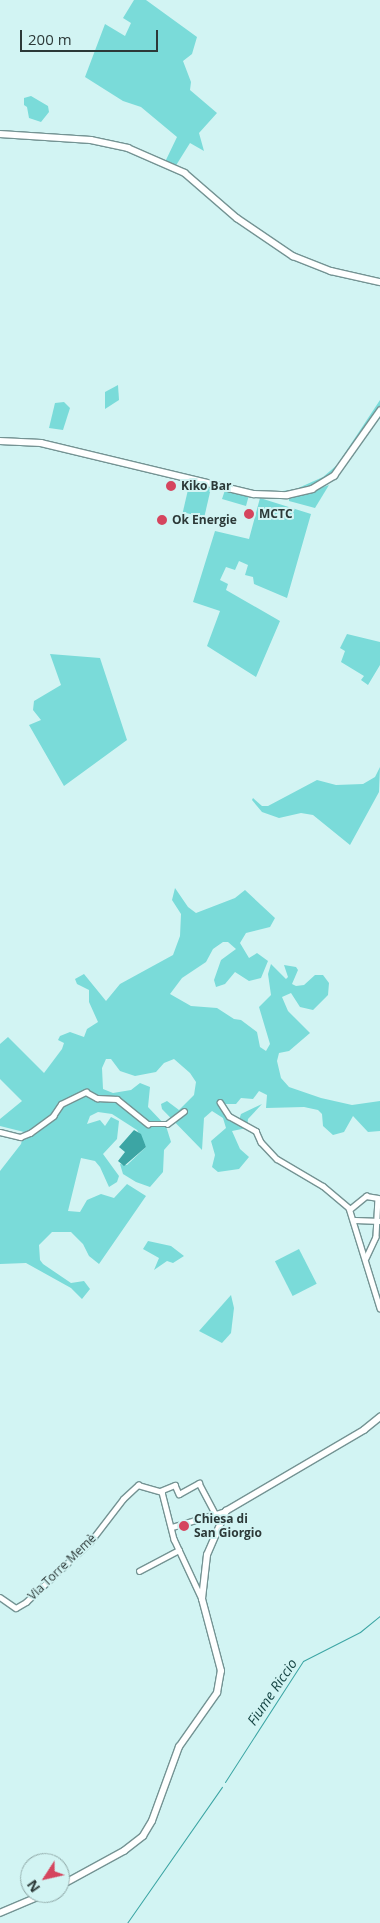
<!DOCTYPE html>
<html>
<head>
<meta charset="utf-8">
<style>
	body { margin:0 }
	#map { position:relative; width:380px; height:1923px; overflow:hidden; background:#d2f4f3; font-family:"Open Sans",sans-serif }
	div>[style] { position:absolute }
	.green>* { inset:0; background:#7adbd9; transform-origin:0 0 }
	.water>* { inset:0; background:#3ca5a4 }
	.stream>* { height:1px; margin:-0.5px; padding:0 0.5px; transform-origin:0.5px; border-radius:0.5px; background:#3ca5a4 }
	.roads { filter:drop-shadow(1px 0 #749393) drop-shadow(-1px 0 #749393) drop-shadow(0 1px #749393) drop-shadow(0 -1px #749393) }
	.street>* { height:4.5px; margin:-2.25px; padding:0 2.25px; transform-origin:2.25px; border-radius:2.25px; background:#fff }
	.secondary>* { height:5.5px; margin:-2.75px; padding:0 2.75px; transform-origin:2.75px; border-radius:2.75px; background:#fff }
	.dots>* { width:14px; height:14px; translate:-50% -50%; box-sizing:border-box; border:2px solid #d2f4f3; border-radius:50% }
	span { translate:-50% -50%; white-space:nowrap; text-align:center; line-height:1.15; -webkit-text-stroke:4px #d2f4f3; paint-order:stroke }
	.poi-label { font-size:12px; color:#2c3938; font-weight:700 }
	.left { translate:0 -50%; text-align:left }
	.street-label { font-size:12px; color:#2c3938 }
	.water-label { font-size:14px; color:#174645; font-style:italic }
	.north { position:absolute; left:20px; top:1853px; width:50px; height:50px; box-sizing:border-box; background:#d2f4f3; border:1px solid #90a9a8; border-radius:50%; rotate:235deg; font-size:14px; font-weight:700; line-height:20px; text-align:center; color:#2c3938 }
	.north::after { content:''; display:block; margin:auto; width:18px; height:22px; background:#d5455e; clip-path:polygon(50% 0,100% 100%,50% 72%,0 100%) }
	.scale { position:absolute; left:20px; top:30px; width:138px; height:22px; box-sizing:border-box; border:2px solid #2c3938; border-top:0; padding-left:6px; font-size:15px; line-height:18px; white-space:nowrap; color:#2c3938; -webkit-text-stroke:4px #d2f4f3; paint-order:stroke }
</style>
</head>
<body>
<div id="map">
	<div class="green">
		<i style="clip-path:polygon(134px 0,146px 0,197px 37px,192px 54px,183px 61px,191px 82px,190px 90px,217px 113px,199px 133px,204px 151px,190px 143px,175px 167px,165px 162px,177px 137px,141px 107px,123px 101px,85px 77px,105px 24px,125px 36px,131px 23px,123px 18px)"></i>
		<i style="clip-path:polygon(31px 96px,48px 106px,49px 112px,41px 122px,29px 118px,27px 107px,24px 105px,24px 98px)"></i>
		<i style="clip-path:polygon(118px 385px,119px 400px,105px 409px,105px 392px)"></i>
		<i style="clip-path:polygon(380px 400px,380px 406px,334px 471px,308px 488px,283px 494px,269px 493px,296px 489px,323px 477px,337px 465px)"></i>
		<i style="clip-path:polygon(64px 402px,70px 408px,63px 430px,49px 428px,55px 403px)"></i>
		<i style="left:190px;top:481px;width:22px;height:32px;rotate:13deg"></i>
		<i style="clip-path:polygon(329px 485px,315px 508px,289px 501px,289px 499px)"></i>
		<i style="clip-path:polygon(225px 490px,249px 495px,246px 506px,222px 499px)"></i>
		<i style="clip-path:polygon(260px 498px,311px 514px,287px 598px,254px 584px,253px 577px,245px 575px,248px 565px,239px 561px,235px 570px,226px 567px,220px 580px,228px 584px,226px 590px,280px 621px,256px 677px,207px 646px,220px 611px,193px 602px,215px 531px,249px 539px)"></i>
		<i style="clip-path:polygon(347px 634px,380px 642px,380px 665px,368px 685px,361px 680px,364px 676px,341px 662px,345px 651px,340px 648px)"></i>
		<i style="clip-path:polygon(50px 654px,100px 658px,127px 740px,64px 786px,29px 725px,41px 720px,33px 710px,34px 701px,61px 685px)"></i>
		<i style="clip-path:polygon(380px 767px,379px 792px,350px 845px,313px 815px,301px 813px,279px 818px,262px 812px,252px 800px,253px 798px,262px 806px,268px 806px,317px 780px,336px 785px,363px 784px,375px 777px)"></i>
		<i style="clip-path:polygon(175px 888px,188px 907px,196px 913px,235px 898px,245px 890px,275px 918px,270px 927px,246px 933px,240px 943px,249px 958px,257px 953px,268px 961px,261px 978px,249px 981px,235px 972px,225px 984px,216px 987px,214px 980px,221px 960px,236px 949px,228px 942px,223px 942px,213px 949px,206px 962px,182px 978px,170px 994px,191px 1006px,217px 1008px,234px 1019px,241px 1020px,257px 1032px,260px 1047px,266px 1051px,270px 1044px,259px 1007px,271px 995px,268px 974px,271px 964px,286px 979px,288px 977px,284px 965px,296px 967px,298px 970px,292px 984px,296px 986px,304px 985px,315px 975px,323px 975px,329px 983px,328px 995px,313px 1010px,300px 1007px,291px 993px,282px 997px,288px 1011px,310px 1033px,289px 1051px,279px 1053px,277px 1061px,281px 1078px,289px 1087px,321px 1098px,352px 1105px,380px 1101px,380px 1131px,368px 1132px,353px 1116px,344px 1132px,333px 1135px,323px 1126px,322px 1114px,318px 1110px,304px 1107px,266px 1108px,267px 1095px,259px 1091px,253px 1099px,241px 1098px,236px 1104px,224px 1104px,228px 1113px,239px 1120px,241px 1114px,262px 1104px,248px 1119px,247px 1128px,232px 1131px,240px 1149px,249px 1157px,239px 1169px,218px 1172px,212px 1167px,215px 1155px,211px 1141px,226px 1128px,223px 1118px,212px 1111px,204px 1118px,202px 1150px,162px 1109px,161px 1104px,167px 1101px,179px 1110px,194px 1095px,196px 1082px,190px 1073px,174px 1059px,164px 1063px,156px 1072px,135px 1076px,120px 1071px,111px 1059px,106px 1059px,102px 1068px,103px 1089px,113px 1093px,131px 1090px,140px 1083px,150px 1087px,148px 1107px,166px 1126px,171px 1142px,164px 1150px,163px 1172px,150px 1187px,136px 1182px,123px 1174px,120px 1164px,127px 1165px,146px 1147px,137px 1130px,112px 1114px,98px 1112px,90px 1116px,87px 1124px,100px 1120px,105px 1126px,111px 1117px,119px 1121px,117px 1139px,103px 1154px,119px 1176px,117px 1182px,109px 1187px,100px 1167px,95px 1161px,81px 1158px,68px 1211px,80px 1212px,87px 1200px,101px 1194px,114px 1198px,127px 1184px,146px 1196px,99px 1264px,89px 1256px,83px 1244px,71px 1232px,52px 1232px,39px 1245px,40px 1260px,43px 1264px,71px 1283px,84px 1281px,90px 1289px,82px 1299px,71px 1288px,26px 1263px,0 1264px,0 1171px,21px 1144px,24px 1132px,0 1126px,0 1119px,22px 1101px,0 1079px,0 1044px,8px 1037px,44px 1073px,62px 1049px,64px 1043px,58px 1040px,60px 1036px,70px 1032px,84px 1037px,87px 1029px,98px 1022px,89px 1002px,89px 990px,77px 984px,75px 979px,84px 974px,106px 1001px,120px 984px,173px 955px,180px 936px,181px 914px,172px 900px)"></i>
		<i style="clip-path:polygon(148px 1241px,171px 1246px,184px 1256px,173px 1263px,167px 1261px,154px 1270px,159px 1258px,143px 1249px)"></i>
		<i style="left:299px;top:1249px;width:39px;height:27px;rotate:63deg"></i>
		<i style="clip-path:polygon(231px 1295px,234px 1308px,231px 1333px,222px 1343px,199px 1331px)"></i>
	</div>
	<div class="water">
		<i style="clip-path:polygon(134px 1130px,141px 1134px,146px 1147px,124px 1166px,118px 1161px,125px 1152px,119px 1147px)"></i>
	</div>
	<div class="stream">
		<i style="left:225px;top:1782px;width:144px;rotate:-57.2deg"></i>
		<i style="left:303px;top:1661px;width:64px;rotate:-27deg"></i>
		<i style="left:360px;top:1632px;width:26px;rotate:-39deg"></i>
		<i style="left:127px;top:1923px;width:166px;rotate:-55.1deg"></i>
	</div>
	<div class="roads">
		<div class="street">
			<i style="left:220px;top:1102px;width:17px;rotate:57deg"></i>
			<i style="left:229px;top:1116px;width:31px;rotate:29deg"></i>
			<i style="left:256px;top:1131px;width:12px;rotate:66deg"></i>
			<i style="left:261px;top:1142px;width:23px;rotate:47deg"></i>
			<i style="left:277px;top:1159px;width:53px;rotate:30.4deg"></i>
			<i style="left:323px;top:1186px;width:34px;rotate:40deg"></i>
			<i style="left:349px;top:1208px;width:105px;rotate:72.8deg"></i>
			<i style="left:0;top:1132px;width:21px;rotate:14deg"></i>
			<i style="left:20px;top:1137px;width:11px;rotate:-22deg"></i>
			<i style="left:30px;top:1133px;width:29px;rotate:-36deg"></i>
			<i style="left:53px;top:1116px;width:14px;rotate:-56deg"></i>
			<i style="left:61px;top:1104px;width:28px;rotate:-26deg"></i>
			<i style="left:86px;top:1092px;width:13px;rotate:29deg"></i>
			<i style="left:97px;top:1098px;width:20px;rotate:3deg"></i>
			<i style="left:117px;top:1099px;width:40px;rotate:39deg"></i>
			<i style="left:148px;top:1124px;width:19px"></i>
			<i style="left:167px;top:1124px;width:21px;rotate:-37deg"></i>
			<i style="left:350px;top:1209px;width:21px;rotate:-39deg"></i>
			<i style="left:366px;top:1196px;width:12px;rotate:9deg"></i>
			<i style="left:378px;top:1198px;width:39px;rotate:93deg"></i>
			<i style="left:376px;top:1237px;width:23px;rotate:115deg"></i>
			<i style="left:355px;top:1220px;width:25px;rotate:2deg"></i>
			<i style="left:160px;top:1491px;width:16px;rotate:-22deg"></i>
			<i style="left:175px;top:1485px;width:10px;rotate:66deg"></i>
			<i style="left:179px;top:1494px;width:23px;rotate:-29deg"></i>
			<i style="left:199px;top:1483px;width:34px;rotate:62deg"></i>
			<i style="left:172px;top:1527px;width:56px;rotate:-16.5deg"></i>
			<i style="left:139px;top:1571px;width:45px;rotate:-27.7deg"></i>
			<i style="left:0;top:1597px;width:19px;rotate:35deg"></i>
			<i style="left:16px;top:1608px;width:12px;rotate:-31deg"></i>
			<i style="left:26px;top:1602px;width:88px;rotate:-43.2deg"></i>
			<i style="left:90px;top:1542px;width:54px;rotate:-52.5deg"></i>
			<i style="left:123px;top:1499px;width:21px;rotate:-43deg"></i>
			<i style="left:138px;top:1485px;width:25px;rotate:16deg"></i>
			<i style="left:162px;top:1492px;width:49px;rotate:75.7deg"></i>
			<i style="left:174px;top:1539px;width:66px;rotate:65deg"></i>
		</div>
		<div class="secondary">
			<i style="left:0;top:134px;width:91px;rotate:3.8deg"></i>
			<i style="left:91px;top:140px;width:38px;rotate:12deg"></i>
			<i style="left:128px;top:148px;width:62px;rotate:23.7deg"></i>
			<i style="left:185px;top:173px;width:69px;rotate:40.9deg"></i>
			<i style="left:237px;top:218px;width:68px;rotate:34.2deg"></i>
			<i style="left:293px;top:256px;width:41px;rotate:21.5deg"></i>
			<i style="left:331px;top:271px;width:50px;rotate:12.7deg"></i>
			<i style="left:0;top:441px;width:41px;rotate:2.8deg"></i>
			<i style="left:41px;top:443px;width:219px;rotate:13.5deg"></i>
			<i style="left:254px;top:494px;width:33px;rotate:2deg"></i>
			<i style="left:287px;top:495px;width:26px;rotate:-13deg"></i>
			<i style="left:312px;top:489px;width:26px;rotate:-31deg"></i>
			<i style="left:334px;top:476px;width:80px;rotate:-54.7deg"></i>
			<i style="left:60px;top:1886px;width:73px;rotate:-28.7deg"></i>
			<i style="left:124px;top:1851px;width:24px;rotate:-38deg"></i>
			<i style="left:143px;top:1836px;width:17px;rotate:-59deg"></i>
			<i style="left:152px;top:1821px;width:79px;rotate:-70deg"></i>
			<i style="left:179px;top:1747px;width:66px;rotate:-54.9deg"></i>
			<i style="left:217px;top:1693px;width:22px;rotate:-80deg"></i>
			<i style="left:221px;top:1671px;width:74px;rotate:-104.8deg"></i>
			<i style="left:202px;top:1599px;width:44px;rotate:-83.5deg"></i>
			<i style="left:207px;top:1555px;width:48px;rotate:-66.6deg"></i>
			<i style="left:226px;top:1511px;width:160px;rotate:-30.4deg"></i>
			<i style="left:364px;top:1430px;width:21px;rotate:-39deg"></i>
			<i style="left:0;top:1913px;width:51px;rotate:-23.1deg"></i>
		</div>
	</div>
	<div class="dots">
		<i style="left:171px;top:486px;background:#d5455e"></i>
		<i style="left:249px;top:514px;background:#d5455e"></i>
		<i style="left:162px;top:520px;background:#d5455e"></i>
		<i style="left:184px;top:1526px;background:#d5455e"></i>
	</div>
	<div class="poi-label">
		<span class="left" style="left:181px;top:486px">Kiko Bar</span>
		<span class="left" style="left:259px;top:514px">MCTC</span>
		<span class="left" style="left:172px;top:520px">Ok Energie</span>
		<span class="left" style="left:194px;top:1526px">Chiesa di<br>San Giorgio</span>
	</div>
	<div class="street-label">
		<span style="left:62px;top:1567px;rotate:-44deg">Via Torre Memè</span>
	</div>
	<div class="water-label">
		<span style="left:272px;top:1692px;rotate:-56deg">Fiume Riccio</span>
	</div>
	<div class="north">N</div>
	<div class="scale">200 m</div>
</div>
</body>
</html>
